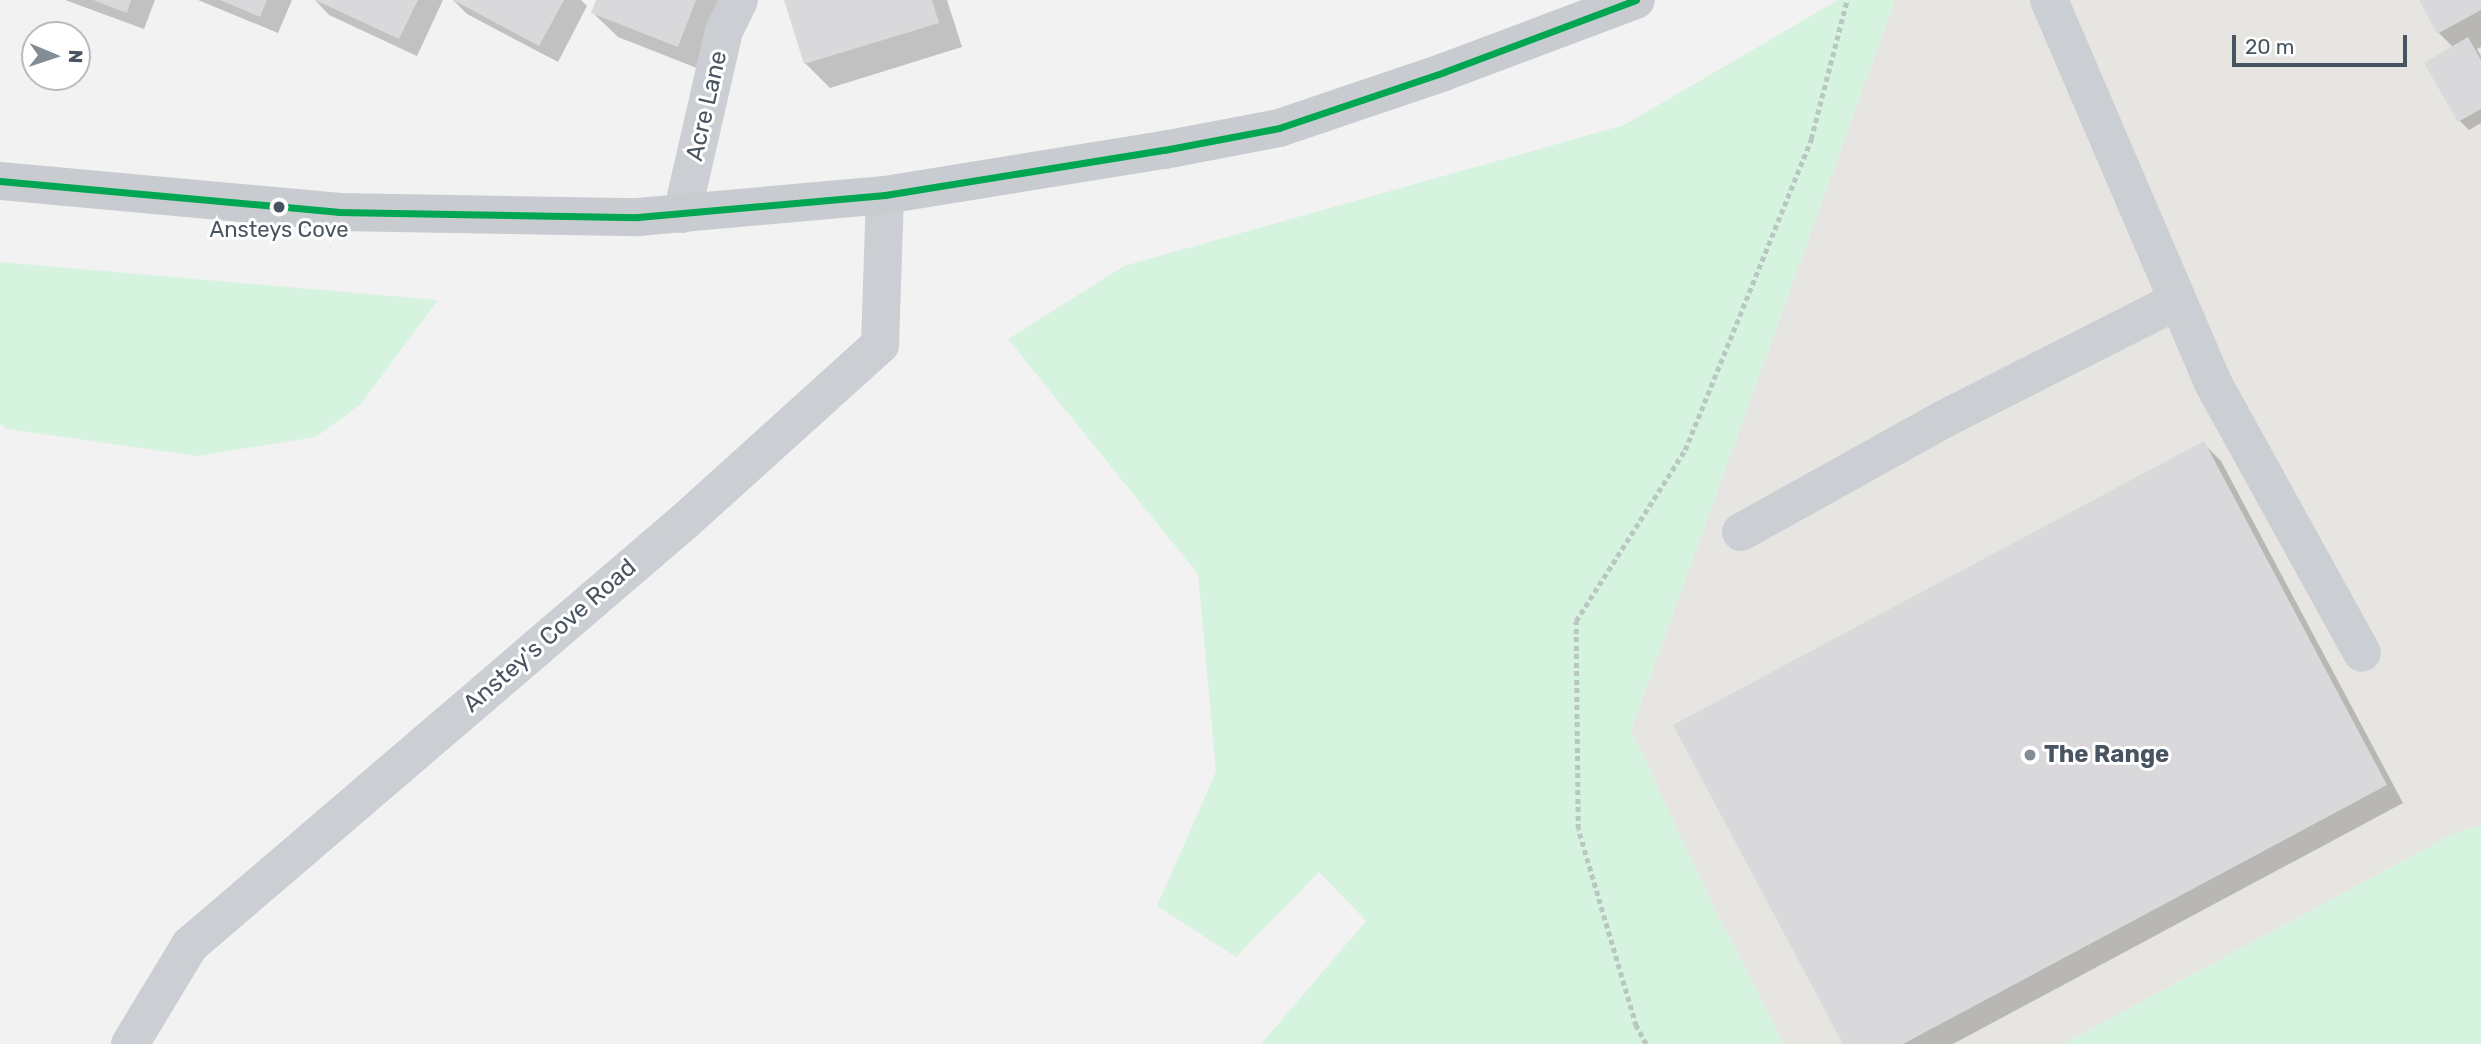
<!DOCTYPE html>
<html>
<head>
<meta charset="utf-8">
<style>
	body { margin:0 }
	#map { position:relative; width:2481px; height:1044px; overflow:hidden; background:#f3f2f2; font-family:Rubik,sans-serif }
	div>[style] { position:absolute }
	.commercial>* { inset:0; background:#e6e5e1 }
	.green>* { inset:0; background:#d6f3e0 }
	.shadow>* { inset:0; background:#0003 }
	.building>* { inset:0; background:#d9d9db }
	.path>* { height:4.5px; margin-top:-2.25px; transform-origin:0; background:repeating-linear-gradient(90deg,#b9c6c2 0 5px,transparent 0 8.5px) }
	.minor>* { height:38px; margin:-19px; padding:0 19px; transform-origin:19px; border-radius:19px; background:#cbced2 }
	.major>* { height:38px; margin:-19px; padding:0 19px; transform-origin:19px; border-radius:19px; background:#c8ccd0 }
	.bus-1>* { height:7px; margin:-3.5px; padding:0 3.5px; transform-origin:3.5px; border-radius:3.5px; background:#00a651 }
	.dots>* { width:19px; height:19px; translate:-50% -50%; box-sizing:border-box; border:4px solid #fff; border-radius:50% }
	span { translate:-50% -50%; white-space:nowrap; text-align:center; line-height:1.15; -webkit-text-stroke:6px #fff; paint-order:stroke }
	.bus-label { font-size:22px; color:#485561 }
	.street-label { font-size:24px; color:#485561 }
	.poi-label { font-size:24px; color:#485561; font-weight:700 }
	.left { translate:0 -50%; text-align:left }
	.north { position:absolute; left:21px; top:21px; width:70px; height:70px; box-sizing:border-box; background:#fff; border:2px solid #b6bbc0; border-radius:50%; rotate:92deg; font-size:19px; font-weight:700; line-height:28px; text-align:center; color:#485561 }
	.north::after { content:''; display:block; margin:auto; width:24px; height:32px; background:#848c94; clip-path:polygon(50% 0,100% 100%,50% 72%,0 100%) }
	.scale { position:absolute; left:2232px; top:35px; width:175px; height:32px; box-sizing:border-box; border:4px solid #485561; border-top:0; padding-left:9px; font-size:21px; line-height:24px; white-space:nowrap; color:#485561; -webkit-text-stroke:5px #fff; paint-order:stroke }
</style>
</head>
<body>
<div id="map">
	<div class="commercial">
		<i style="clip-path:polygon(1895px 0,2481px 0,2481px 826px,2455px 833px,2063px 1044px,1784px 1044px,1714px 908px,1631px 730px)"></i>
	</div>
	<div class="green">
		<i style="clip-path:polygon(1838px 0,1895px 0,1631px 730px,1714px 908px,1784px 1044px,1261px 1044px,1366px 921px,1319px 872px,1236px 957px,1157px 906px,1216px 772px,1198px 574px,1008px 339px,1124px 266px,1624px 125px)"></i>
		<i style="clip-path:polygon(0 262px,438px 300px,361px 404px,316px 437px,197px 456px,7px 429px,0 424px)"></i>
		<i style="clip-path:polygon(2481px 826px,2481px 1044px,2063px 1044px,2455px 833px)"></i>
	</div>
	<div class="shadow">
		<i style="clip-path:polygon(65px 0,155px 0,144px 29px)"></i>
		<i style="clip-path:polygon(198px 0,292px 0,278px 33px)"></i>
		<i style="clip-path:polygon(315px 0,443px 0,417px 56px,329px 15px)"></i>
		<i style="clip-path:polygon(453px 0,581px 0,587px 6px,558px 62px,467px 14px)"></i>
		<i style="clip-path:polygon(598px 0,729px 0,702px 70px,618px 37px,593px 13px)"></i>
		<i style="clip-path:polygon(786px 0,947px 0,962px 47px,830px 88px,805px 63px)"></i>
		<i style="clip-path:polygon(2421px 0,2481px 0,2481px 47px,2477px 49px,2481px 56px,2481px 123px,2469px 130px,2460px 121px,2427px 63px,2454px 48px,2439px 33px)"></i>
		<i style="clip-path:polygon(2203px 443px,2221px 461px,2403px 803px,1953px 1044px,1845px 1044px)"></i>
	</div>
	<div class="building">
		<i style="clip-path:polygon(93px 0,131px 0,127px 13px)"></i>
		<i style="clip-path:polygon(220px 0,267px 0,260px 17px)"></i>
		<i style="clip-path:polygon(315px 0,418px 0,399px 39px)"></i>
		<i style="clip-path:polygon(453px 0,564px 0,539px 46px)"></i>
		<i style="clip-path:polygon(596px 0,696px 0,678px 47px,591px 13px)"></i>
		<i style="clip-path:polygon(784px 0,932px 0,939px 23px,804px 64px)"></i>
		<i style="clip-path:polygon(2419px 0,2481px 0,2481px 10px,2437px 34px)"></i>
		<i style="clip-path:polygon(2468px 37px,2481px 60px,2481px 109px,2458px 122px,2424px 63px)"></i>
		<i style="clip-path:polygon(2204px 441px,2387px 785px,1903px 1044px,1843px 1044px,1673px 725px)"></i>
	</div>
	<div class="path">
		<i style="left:1646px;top:1044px;width:21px;rotate:-119deg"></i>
		<i style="left:1636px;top:1026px;width:205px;rotate:-106.4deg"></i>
		<i style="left:1578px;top:829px;width:208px;rotate:-90.6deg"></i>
		<i style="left:1576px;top:621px;width:203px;rotate:-57.5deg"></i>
		<i style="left:1685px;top:450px;width:336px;rotate:-67.9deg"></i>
		<i style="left:1811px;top:139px;width:144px;rotate:-75.5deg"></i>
	</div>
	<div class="minor">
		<i style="left:2049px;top:0;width:417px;rotate:66.8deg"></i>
		<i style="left:2213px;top:383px;width:308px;rotate:61.1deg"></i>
		<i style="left:682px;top:214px;width:188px;rotate:-77.1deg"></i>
		<i style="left:724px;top:31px;width:34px;rotate:-64deg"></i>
		<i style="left:1741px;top:532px;width:230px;rotate:-29.1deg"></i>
		<i style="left:1942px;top:420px;width:263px;rotate:-26.9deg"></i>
		<i style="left:130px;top:1044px;width:116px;rotate:-58.8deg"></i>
		<i style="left:190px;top:945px;width:652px;rotate:-40.58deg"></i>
		<i style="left:685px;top:521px;width:263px;rotate:-42.1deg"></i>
		<i style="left:880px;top:345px;width:150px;rotate:-88.1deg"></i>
	</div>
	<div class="major">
		<i style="left:0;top:181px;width:339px;rotate:5.2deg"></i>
		<i style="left:338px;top:212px;width:300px;rotate:1deg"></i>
		<i style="left:638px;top:217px;width:248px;rotate:-5.1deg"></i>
		<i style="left:885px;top:195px;width:283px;rotate:-9.2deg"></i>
		<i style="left:1164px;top:150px;width:117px;rotate:-10.8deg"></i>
		<i style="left:1279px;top:128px;width:174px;rotate:-18.7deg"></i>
		<i style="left:1444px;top:72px;width:205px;rotate:-20.6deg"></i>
	</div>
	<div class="bus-1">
		<i style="left:0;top:181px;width:339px;rotate:5.2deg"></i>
		<i style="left:338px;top:212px;width:300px;rotate:1deg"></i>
		<i style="left:638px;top:217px;width:248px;rotate:-5.1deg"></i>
		<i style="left:885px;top:195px;width:283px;rotate:-9.2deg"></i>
		<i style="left:1164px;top:150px;width:117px;rotate:-10.8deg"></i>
		<i style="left:1279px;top:128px;width:174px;rotate:-18.7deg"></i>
		<i style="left:1444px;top:72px;width:205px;rotate:-20.6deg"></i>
	</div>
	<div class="dots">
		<i style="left:279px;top:207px;background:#485561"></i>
		<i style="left:2030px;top:755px;background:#848c94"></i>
	</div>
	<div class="bus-label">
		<span style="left:279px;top:230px">Ansteys Cove</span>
	</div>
	<div class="street-label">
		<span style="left:707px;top:106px;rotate:-77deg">Acre Lane</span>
		<span style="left:550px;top:636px;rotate:-41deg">Anstey's Cove Road</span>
	</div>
	<div class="poi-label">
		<span class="left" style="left:2044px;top:755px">The Range</span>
	</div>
	<div class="north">N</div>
	<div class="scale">20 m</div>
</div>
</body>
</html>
